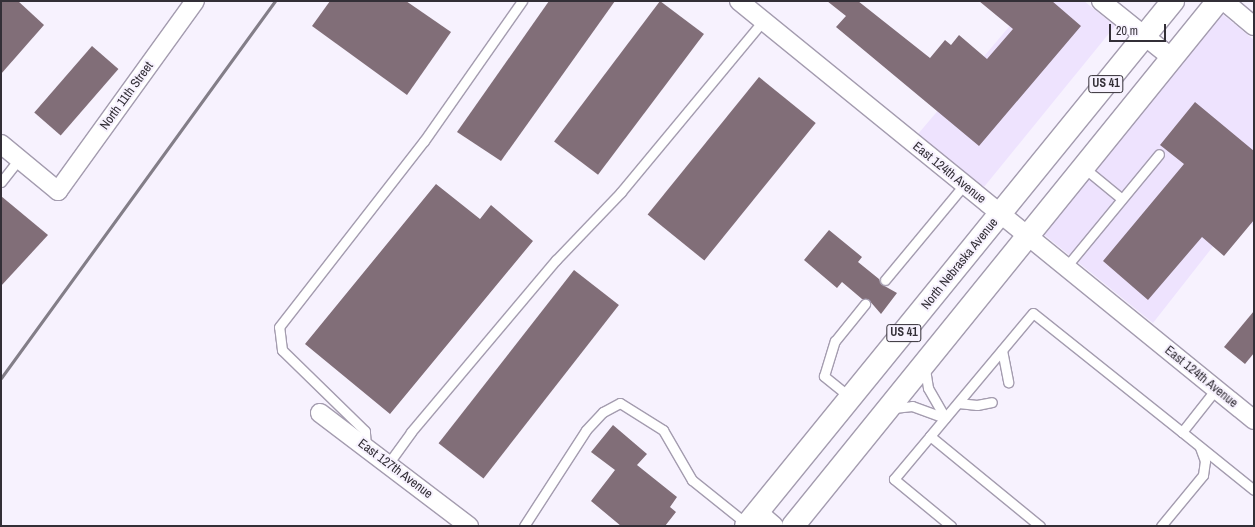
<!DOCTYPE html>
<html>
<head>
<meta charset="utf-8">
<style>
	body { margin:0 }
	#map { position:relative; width:1255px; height:527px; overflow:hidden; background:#f7f2fe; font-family:"Archivo Narrow",sans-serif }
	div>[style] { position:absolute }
	.built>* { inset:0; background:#eee3fe }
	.building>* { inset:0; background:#816e78; transform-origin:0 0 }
	.roads { filter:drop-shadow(1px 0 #a49caf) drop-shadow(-1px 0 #a49caf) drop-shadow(0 1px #a49caf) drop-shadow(0 -1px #a49caf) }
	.lane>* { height:9px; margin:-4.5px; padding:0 4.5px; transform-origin:4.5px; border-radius:4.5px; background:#fff }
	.street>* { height:18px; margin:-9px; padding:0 9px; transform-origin:9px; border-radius:9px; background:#fff }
	.primary>* { height:22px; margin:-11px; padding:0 11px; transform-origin:11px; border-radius:11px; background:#fff }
	.rail>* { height:3px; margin:-1.5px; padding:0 1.5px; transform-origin:1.5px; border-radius:1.5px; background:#837e88 }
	span { translate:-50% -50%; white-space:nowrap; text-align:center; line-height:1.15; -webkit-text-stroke:4px #f7f2fe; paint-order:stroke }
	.shield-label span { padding:1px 3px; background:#f7f2fe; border:1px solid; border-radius:3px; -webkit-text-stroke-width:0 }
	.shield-label { font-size:12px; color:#332f37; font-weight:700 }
	.street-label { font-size:13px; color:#332f37 }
	.frame { position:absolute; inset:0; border:2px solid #332f37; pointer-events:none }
	.scale { position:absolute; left:1109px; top:24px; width:57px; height:18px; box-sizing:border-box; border:2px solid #332f37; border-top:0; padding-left:5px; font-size:12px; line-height:14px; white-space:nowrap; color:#332f37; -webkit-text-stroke:3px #f7f2fe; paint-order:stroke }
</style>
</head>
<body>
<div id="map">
	<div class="built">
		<i style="clip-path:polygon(1031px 1px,1084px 1px,1115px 26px,984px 187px,918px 134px)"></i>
		<i style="clip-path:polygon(1221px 13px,1254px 40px,1254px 227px,1240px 212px,1153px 323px,1042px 233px)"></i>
	</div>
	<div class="building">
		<i style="clip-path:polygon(1px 1px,18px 1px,44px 25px,1px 74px)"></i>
		<i style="clip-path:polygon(330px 1px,406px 1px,451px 32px,407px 95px,312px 26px)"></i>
		<i style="clip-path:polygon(549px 1px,615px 1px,501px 161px,457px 132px)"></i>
		<i style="left:660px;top:1px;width:55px;height:176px;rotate:37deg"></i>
		<i style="clip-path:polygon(827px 1px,858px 1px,930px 58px,945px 40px,951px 45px,959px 35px,987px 59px,1013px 29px,979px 1px,1052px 1px,1081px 26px,979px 146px,836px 27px,846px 16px)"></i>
		<i style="left:92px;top:46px;width:35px;height:88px;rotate:41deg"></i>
		<i style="left:759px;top:77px;width:73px;height:177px;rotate:39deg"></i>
		<i style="clip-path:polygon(1195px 102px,1254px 151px,1254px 220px,1224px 256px,1202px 237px,1148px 300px,1103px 261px,1184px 164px,1160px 145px)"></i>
		<i style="clip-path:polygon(436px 184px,480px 219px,491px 205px,533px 241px,390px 414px,305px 344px)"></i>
		<i style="clip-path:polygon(1px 196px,48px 235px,1px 286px)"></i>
		<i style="clip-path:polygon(829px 230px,862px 257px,858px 262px,879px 279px,881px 284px,897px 293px,881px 314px,868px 299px,862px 299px,842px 282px,837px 288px,804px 260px)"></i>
		<i style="left:574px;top:270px;width:57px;height:220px;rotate:38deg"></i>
		<i style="clip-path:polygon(1254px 311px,1254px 353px,1245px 364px,1224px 347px)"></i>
		<i style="clip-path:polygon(613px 425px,647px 454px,637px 465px,677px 497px,670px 507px,676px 512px,665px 526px,621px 526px,591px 501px,615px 470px,591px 452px)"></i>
	</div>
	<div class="roads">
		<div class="lane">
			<i style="left:1083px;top:167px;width:50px;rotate:39.4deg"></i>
			<i style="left:1px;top:182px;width:29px;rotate:-52deg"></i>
			<i style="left:1066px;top:267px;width:146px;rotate:-50.5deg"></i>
			<i style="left:885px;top:280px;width:124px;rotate:-50.3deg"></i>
			<i style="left:1002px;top:350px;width:33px;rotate:79deg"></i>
			<i style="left:925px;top:369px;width:19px;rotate:81deg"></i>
			<i style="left:928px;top:388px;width:34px;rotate:60deg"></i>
			<i style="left:851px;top:398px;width:35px;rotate:-141deg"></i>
			<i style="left:824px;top:376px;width:37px;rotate:-73deg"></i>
			<i style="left:835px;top:341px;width:48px;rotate:-51deg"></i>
			<i style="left:958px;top:403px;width:19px;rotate:6deg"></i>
			<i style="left:977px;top:405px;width:15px;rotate:-11deg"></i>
			<i style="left:894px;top:408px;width:18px;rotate:-6deg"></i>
			<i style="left:912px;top:406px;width:35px;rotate:20deg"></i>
			<i style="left:1182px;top:432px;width:92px;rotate:38.9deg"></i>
			<i style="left:930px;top:436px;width:160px;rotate:-50.1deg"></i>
			<i style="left:1033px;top:313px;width:191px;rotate:38.6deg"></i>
			<i style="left:1182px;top:432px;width:55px;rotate:-51.7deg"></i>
			<i style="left:366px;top:447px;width:16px;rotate:-94deg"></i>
			<i style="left:365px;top:431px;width:116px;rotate:-135.7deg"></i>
			<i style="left:282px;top:350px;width:23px;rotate:-97deg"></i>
			<i style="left:279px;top:327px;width:236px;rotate:-52.1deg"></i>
			<i style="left:424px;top:141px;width:171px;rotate:-55deg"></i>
			<i style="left:388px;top:464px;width:39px;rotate:-54deg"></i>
			<i style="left:411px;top:432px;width:225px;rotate:-49.9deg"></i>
			<i style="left:556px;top:260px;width:94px;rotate:-46.3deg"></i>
			<i style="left:621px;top:192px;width:222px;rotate:-50.3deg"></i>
			<i style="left:524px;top:526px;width:114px;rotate:-57.1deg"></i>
			<i style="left:586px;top:430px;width:25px;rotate:-47deg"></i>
			<i style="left:603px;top:412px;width:19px;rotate:-28deg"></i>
			<i style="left:620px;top:403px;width:51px;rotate:32.1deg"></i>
			<i style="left:663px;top:430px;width:58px;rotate:59.9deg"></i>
			<i style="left:692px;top:480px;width:72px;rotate:38.8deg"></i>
			<i style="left:951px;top:526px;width:74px;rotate:-140.5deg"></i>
			<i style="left:894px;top:479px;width:56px;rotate:-50.1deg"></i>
			<i style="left:930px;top:436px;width:142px;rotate:39.3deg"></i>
			<i style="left:1161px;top:526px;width:66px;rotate:-50.5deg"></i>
			<i style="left:1203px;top:475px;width:14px;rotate:-82deg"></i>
			<i style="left:1205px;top:461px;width:15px;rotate:-110deg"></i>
		</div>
		<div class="street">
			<i style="left:739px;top:1px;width:664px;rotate:39.13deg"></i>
			<i style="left:1101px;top:1px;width:91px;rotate:38.8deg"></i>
			<i style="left:1224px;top:1px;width:39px;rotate:40deg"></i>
			<i style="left:1px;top:144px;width:74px;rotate:39.5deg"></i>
			<i style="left:58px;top:191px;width:234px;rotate:-54.2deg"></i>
			<i style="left:320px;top:413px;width:187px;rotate:37.2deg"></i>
			<i style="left:758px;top:512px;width:21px;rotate:41deg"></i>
		</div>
		<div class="primary">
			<i style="left:746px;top:526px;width:677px;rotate:-50.88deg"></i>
			<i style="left:793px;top:526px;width:675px;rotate:-51.01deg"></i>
		</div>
	</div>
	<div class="rail">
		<i style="left:1px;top:378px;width:466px;rotate:-54deg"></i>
	</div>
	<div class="shield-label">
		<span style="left:1106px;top:84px">US 41</span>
		<span style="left:904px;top:333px">US 41</span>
	</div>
	<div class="street-label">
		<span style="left:127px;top:96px;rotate:-54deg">North 11th Street</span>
		<span style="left:949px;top:173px;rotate:39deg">East 124th Avenue</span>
		<span style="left:960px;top:264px;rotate:-51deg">North Nebraska Avenue</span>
		<span style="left:1201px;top:377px;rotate:39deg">East 124th Avenue</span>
		<span style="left:395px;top:469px;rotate:37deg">East 127th Avenue</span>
	</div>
	<div class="frame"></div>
	<div class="scale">20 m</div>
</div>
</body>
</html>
